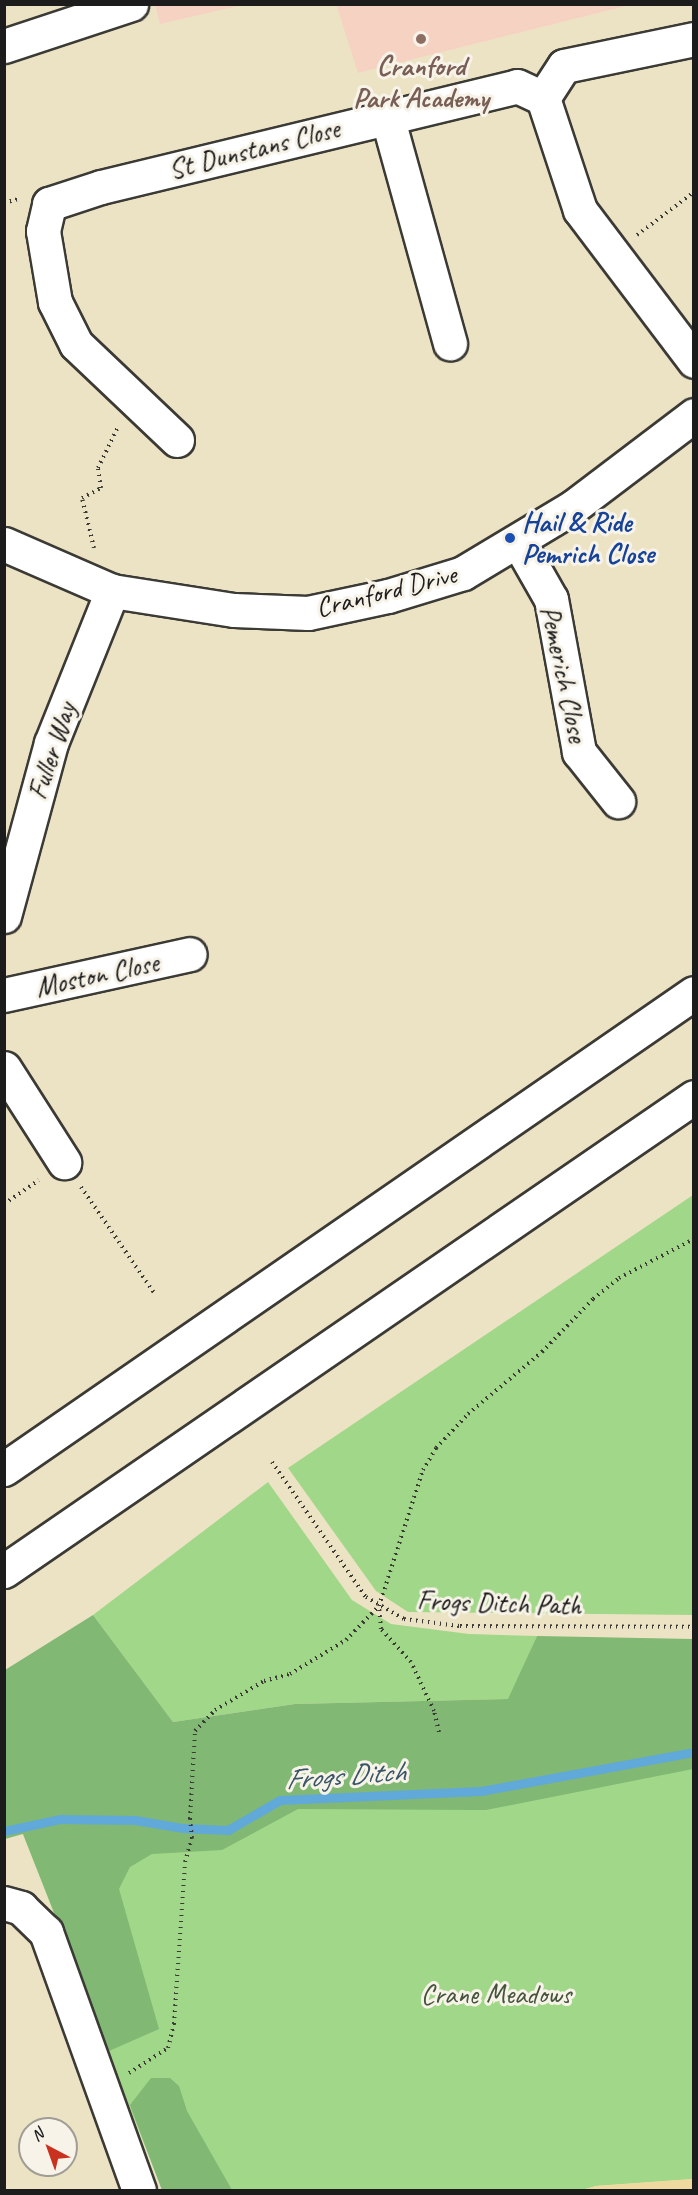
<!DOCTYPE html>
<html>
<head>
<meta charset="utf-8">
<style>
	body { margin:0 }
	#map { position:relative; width:698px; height:2195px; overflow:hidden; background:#ece3c5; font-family:Caveat,sans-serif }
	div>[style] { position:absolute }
	.built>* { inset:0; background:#f5d2c2 }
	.green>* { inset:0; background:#a1d788 }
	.forest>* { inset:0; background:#80b874 }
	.sand>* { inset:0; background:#eeda9e }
	.stream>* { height:9px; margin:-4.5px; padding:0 4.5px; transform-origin:4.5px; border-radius:4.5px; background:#61a9d8 }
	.path>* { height:4px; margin-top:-2px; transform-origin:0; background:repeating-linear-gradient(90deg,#3b3a35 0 1.5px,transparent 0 6px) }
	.roads { filter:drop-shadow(2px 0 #3b3a35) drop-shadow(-2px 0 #3b3a35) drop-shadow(0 2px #3b3a35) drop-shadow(0 -2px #3b3a35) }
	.street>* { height:33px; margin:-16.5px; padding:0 16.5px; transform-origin:16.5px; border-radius:16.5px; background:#fff }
	.highway>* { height:33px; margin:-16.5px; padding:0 16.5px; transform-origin:16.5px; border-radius:16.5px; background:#fff }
	.dots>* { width:16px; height:16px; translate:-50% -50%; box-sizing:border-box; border:3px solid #f7f3e8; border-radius:50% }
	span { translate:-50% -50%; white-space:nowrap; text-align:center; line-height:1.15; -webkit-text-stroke:6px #f7f3e8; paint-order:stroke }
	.education-label { font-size:28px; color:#785e54; font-weight:700 }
	.street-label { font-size:28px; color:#1c1c1c }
	.transit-label { font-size:28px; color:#164399; font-weight:700 }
	.left { translate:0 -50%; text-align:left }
	.park-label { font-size:28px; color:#44543c }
	.water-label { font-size:30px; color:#385467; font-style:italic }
	.frame { position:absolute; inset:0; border:6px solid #1c1c1c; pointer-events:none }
	.north { position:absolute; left:18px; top:2117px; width:60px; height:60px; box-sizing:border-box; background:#f7f3e8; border:2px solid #9f9d96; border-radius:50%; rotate:319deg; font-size:16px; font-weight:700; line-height:24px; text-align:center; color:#1c1c1c }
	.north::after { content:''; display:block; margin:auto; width:21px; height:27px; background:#c8321e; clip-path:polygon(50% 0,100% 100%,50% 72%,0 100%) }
</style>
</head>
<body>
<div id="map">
	<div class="built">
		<i style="clip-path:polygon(155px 4px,242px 4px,242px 5px,160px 24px)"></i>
		<i style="clip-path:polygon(336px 4px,630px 4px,630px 5px,358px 73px)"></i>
	</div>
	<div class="green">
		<i style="clip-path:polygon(693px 1195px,693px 1615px,408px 1612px,376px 1591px,288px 1468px)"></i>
		<i style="clip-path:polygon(268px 1482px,352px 1600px,391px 1624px,469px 1634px,537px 1636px,509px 1699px,295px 1704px,173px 1722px,93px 1615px)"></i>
		<i style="clip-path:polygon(693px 1759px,693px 2179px,596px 2186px,582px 2190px,162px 2190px,23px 1834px)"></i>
	</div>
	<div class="forest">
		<i style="clip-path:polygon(93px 1615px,173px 1722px,295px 1704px,508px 1699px,537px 1636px,693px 1639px,693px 1769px,486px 1810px,298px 1809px,222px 1850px,152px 1854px,130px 1867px,119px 1889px,159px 2029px,109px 2051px,23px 1834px,5px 1839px,5px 1670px)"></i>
		<i style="clip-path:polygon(151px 2078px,170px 2078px,179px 2086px,187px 2111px,232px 2190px,162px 2190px,130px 2105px)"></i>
	</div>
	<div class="sand">
		<i style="clip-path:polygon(693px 2179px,693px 2190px,582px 2190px,596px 2186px)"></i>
	</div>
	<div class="stream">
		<i style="left:4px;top:1831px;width:57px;rotate:-12.1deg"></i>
		<i style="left:60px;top:1819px;width:75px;rotate:0.8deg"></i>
		<i style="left:135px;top:1820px;width:49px;rotate:9.5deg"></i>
		<i style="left:183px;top:1828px;width:45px;rotate:2.5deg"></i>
		<i style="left:228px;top:1830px;width:60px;rotate:-30deg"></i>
		<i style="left:280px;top:1800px;width:201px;rotate:-2.6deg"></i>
		<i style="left:481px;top:1791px;width:217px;rotate:-10.4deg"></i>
	</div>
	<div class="path">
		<i style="left:4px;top:203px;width:15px;rotate:-16deg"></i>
		<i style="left:637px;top:235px;width:71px;rotate:-37deg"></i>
		<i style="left:94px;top:548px;width:51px;rotate:-103.5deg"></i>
		<i style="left:82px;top:498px;width:21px;rotate:-28deg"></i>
		<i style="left:101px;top:488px;width:20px;rotate:-99deg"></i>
		<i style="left:98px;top:468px;width:46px;rotate:-64deg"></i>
		<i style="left:81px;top:1187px;width:129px;rotate:55.4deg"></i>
		<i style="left:4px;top:1204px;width:42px;rotate:-34.4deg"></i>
		<i style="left:272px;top:1462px;width:165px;rotate:55.2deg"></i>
		<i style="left:366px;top:1597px;width:44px;rotate:30.1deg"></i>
		<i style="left:404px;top:1619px;width:56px;rotate:7.1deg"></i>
		<i style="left:460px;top:1626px;width:234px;rotate:0.2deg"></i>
		<i style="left:439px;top:1732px;width:22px;rotate:-103deg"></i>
		<i style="left:434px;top:1711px;width:54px;rotate:-115.1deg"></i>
		<i style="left:411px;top:1662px;width:45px;rotate:-132.3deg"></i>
		<i style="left:381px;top:1629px;width:23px;rotate:-95deg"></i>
		<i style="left:379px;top:1606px;width:143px;rotate:-72.1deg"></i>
		<i style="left:423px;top:1470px;width:26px;rotate:-59deg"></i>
		<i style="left:436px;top:1448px;width:47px;rotate:-46.7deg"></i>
		<i style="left:468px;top:1414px;width:97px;rotate:-40deg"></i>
		<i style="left:542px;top:1352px;width:74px;rotate:-46.1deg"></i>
		<i style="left:593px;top:1299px;width:33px;rotate:-39deg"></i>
		<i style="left:619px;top:1278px;width:85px;rotate:-27.5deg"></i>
		<i style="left:129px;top:2073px;width:46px;rotate:-32.7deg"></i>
		<i style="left:168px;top:2048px;width:25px;rotate:-76deg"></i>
		<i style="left:174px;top:2024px;width:162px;rotate:-86.1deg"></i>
		<i style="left:185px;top:1862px;width:25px;rotate:-74deg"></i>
		<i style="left:192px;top:1838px;width:19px;rotate:-96deg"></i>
		<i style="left:190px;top:1819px;width:88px;rotate:-86.7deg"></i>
		<i style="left:195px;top:1731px;width:29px;rotate:-46deg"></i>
		<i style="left:215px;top:1710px;width:57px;rotate:-30.6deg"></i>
		<i style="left:264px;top:1681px;width:27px;rotate:-15deg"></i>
		<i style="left:290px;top:1674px;width:66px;rotate:-31.3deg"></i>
		<i style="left:346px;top:1640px;width:47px;rotate:-45.9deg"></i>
	</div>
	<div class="roads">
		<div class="street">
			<i style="left:4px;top:46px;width:134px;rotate:-18.3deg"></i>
			<i style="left:543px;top:98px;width:38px;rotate:-57deg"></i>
			<i style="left:564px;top:66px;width:133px;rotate:-11.7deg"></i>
			<i style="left:387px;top:116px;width:236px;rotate:74.5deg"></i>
			<i style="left:177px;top:440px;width:139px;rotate:-136.5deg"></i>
			<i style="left:76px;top:344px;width:47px;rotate:-116.6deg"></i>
			<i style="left:55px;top:302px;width:72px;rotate:-99.6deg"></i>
			<i style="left:43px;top:231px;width:28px;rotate:-77deg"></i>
			<i style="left:49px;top:204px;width:55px;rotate:-18.1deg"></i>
			<i style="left:101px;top:187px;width:428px;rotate:-13.6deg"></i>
			<i style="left:517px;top:86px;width:29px;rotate:25deg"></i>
			<i style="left:543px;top:98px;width:118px;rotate:71.7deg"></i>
			<i style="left:580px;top:210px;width:189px;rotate:52.9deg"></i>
			<i style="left:519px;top:543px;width:64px;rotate:60.3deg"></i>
			<i style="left:551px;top:599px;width:156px;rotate:79.6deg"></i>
			<i style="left:579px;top:752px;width:63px;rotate:51.5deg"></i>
			<i style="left:4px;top:544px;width:118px;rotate:23.5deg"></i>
			<i style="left:112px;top:591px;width:123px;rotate:8.9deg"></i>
			<i style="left:234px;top:610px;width:74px;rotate:2.3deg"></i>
			<i style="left:308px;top:613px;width:82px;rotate:-12deg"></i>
			<i style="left:388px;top:596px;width:78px;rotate:-17deg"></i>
			<i style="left:463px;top:573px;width:128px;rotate:-31deg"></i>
			<i style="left:573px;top:507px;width:152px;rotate:-37.2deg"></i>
			<i style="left:4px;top:916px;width:179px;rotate:-74.8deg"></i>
			<i style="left:51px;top:743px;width:164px;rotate:-68.1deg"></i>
			<i style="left:4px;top:995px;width:190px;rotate:-12.4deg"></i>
			<i style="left:4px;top:1068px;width:112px;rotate:57.4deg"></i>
			<i style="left:4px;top:1903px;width:18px;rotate:16deg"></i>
			<i style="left:21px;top:1908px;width:35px;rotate:44deg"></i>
			<i style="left:46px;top:1932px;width:274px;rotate:70.2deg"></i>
		</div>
		<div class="highway">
			<i style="left:4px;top:1469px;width:838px;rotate:-34.6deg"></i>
			<i style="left:4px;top:1571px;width:837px;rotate:-34.49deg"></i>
		</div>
	</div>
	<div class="dots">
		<i style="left:421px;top:39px;background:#8d6e63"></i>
		<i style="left:510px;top:538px;background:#1a4fb4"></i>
	</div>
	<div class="education-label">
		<span style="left:421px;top:82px">Cranford<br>Park Academy</span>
	</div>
	<div class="street-label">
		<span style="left:254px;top:149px;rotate:-14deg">St Dunstans Close</span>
		<span style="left:386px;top:591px;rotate:-14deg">Cranford Drive</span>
		<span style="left:564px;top:674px;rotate:78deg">Pemerich Close</span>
		<span style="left:52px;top:751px;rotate:-72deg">Fuller Way</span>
		<span style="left:97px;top:975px;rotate:-12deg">Moston Close</span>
		<span style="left:499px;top:1603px;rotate:2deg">Frogs Ditch Path</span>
	</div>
	<div class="transit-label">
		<span class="left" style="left:522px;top:538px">Hail &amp; Ride<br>Pemrich Close</span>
	</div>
	<div class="park-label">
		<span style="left:496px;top:1994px">Crane Meadows</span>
	</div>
	<div class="water-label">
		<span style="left:345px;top:1775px;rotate:-4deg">Frogs Ditch</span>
	</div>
	<div class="frame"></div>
	<div class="north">N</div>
</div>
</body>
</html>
